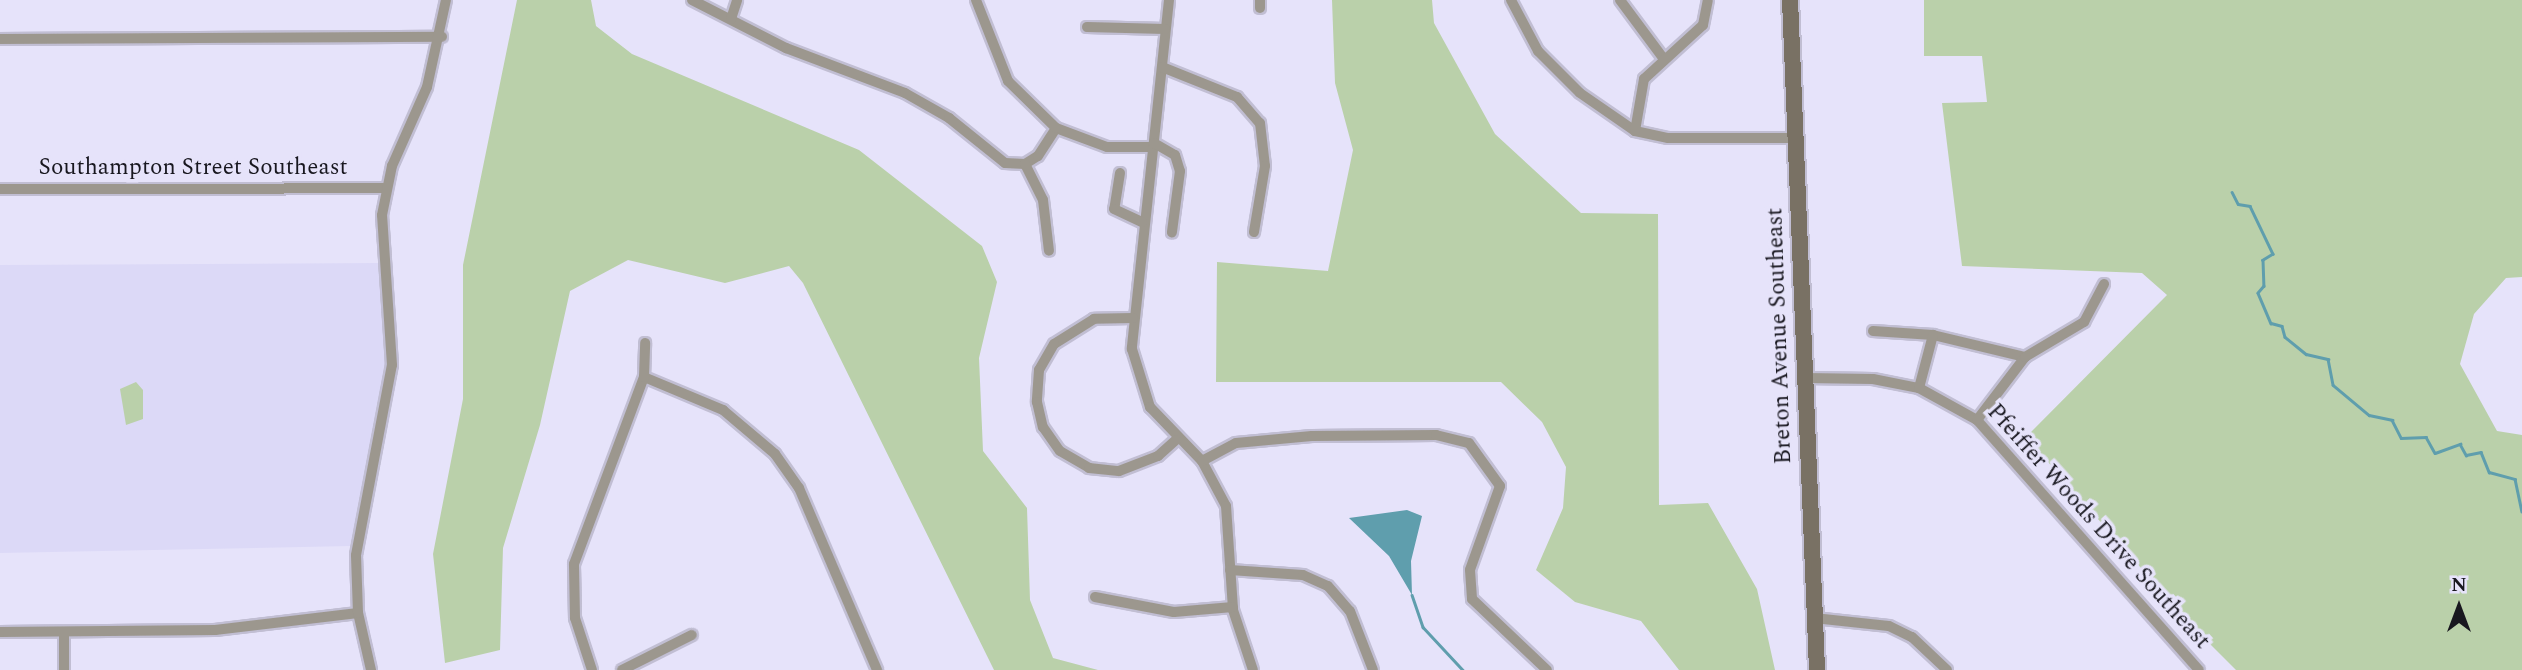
<!DOCTYPE html>
<html>
<head>
<meta charset="utf-8">
<style>
	body { margin:0 }
	#map { position:relative; width:2522px; height:670px; overflow:hidden; background:#e6e3fa; font-family:Spectral,serif }
	div>[style] { position:absolute }
	.built>* { inset:0; background:#dcd9f7 }
	.green>* { inset:0; background:#bad0aa }
	.water>* { inset:0; background:#5f9ead }
	.stream>* { height:2.5px; margin:-1.25px; padding:0 1.25px; transform-origin:1.25px; border-radius:1.25px; background:#5f9ead }
	.roads { filter:drop-shadow(2px 0 #c1bed3) drop-shadow(-2px 0 #c1bed3) drop-shadow(0 2px #c1bed3) drop-shadow(0 -2px #c1bed3) }
	.minor>* { height:10px; margin:-5px; padding:0 5px; transform-origin:5px; border-radius:5px; background:#9c978e }
	.secondary>* { height:16px; margin:-8px; padding:0 8px; transform-origin:8px; border-radius:8px; background:#797164 }
	span { translate:-50% -50%; white-space:nowrap; text-align:center; line-height:1.15; -webkit-text-stroke:7px #e6e3fa; paint-order:stroke }
	.street-label { font-size:23px; color:#18171f }
	.north { position:absolute; left:2424px; top:572px; width:70px; height:70px; -webkit-text-stroke:5px #e6e3fa; paint-order:stroke; rotate:0deg; font-size:19px; font-weight:700; line-height:28px; text-align:center; color:#18171f }
	.north::after { content:''; display:block; margin:auto; width:24px; height:32px; background:#18171f; clip-path:polygon(50% 0,100% 100%,50% 72%,0 100%) }
</style>
</head>
<body>
<div id="map">
	<div class="built">
		<i style="clip-path:polygon(380px 263px,388px 324px,384px 400px,350px 546px,0 553px,0 265px)"></i>
	</div>
	<div class="green">
		<i style="clip-path:polygon(517px 0,591px 0,596px 26px,632px 54px,859px 150px,982px 246px,997px 282px,979px 358px,983px 451px,1027px 508px,1030px 600px,1053px 658px,1098px 670px,994px 670px,803px 283px,789px 266px,725px 283px,628px 260px,570px 291px,540px 425px,503px 548px,500px 650px,445px 663px,433px 554px,463px 399px,463px 265px)"></i>
		<i style="clip-path:polygon(1332px 0,1432px 0,1434px 23px,1495px 134px,1581px 213px,1658px 214px,1659px 505px,1708px 503px,1757px 589px,1775px 670px,1679px 670px,1641px 621px,1575px 602px,1536px 570px,1563px 508px,1566px 467px,1542px 422px,1501px 382px,1216px 382px,1217px 262px,1328px 271px,1353px 150px,1335px 83px)"></i>
		<i style="clip-path:polygon(1924px 0,2522px 0,2522px 277px,2506px 278px,2474px 314px,2460px 364px,2497px 431px,2522px 435px,2522px 670px,2236px 670px,2191px 625px,2026px 437px,2167px 295px,2142px 273px,1962px 266px,1942px 103px,1987px 102px,1982px 56px,1924px 56px)"></i>
		<i style="clip-path:polygon(136px 382px,143px 390px,143px 419px,126px 425px,120px 389px)"></i>
	</div>
	<div class="water">
		<i style="clip-path:polygon(1407px 510px,1422px 516px,1411px 561px,1412px 595px,1389px 556px,1349px 518px)"></i>
	</div>
	<div class="stream">
		<i style="left:2232px;top:192px;width:13px;rotate:63deg"></i>
		<i style="left:2238px;top:204px;width:12px;rotate:9deg"></i>
		<i style="left:2250px;top:206px;width:53px;rotate:64.4deg"></i>
		<i style="left:2273px;top:254px;width:12px;rotate:149deg"></i>
		<i style="left:2263px;top:260px;width:26px;rotate:88deg"></i>
		<i style="left:2264px;top:286px;width:9px;rotate:131deg"></i>
		<i style="left:2258px;top:293px;width:33px;rotate:67deg"></i>
		<i style="left:2271px;top:323px;width:11px;rotate:15deg"></i>
		<i style="left:2282px;top:326px;width:11px;rotate:75deg"></i>
		<i style="left:2285px;top:337px;width:27px;rotate:39deg"></i>
		<i style="left:2306px;top:354px;width:23px;rotate:13deg"></i>
		<i style="left:2328px;top:359px;width:26px;rotate:79deg"></i>
		<i style="left:2333px;top:385px;width:47px;rotate:39.8deg"></i>
		<i style="left:2369px;top:415px;width:24px;rotate:12deg"></i>
		<i style="left:2392px;top:420px;width:20px;rotate:63deg"></i>
		<i style="left:2401px;top:438px;width:25px;rotate:-2deg"></i>
		<i style="left:2426px;top:437px;width:18px;rotate:61deg"></i>
		<i style="left:2435px;top:453px;width:27px;rotate:-20deg"></i>
		<i style="left:2460px;top:444px;width:13px;rotate:61deg"></i>
		<i style="left:2466px;top:455px;width:15px;rotate:-11deg"></i>
		<i style="left:2481px;top:452px;width:22px;rotate:68deg"></i>
		<i style="left:2489px;top:472px;width:27px;rotate:15deg"></i>
		<i style="left:2515px;top:479px;width:33px;rotate:78deg"></i>
		<i style="left:1412px;top:595px;width:34px;rotate:71deg"></i>
		<i style="left:1423px;top:627px;width:59px;rotate:47.1deg"></i>
	</div>
	<div class="roads">
		<div class="minor">
			<i style="left:692px;top:0;width:106px;rotate:27.1deg"></i>
			<i style="left:786px;top:48px;width:127px;rotate:20.7deg"></i>
			<i style="left:905px;top:93px;width:51px;rotate:29.6deg"></i>
			<i style="left:949px;top:118px;width:72px;rotate:38.8deg"></i>
			<i style="left:1005px;top:163px;width:20px;rotate:3deg"></i>
			<i style="left:1025px;top:164px;width:15px;rotate:-32deg"></i>
			<i style="left:1038px;top:156px;width:33px;rotate:-57deg"></i>
			<i style="left:1056px;top:128px;width:54px;rotate:20.4deg"></i>
			<i style="left:1107px;top:147px;width:42px"></i>
			<i style="left:976px;top:0;width:87px;rotate:68.4deg"></i>
			<i style="left:1008px;top:81px;width:67px;rotate:44.4deg"></i>
			<i style="left:1169px;top:0;width:351px;rotate:96.1deg"></i>
			<i style="left:1132px;top:349px;width:61px;rotate:72.8deg"></i>
			<i style="left:1150px;top:407px;width:75px;rotate:46.1deg"></i>
			<i style="left:1202px;top:461px;width:51px;rotate:61.9deg"></i>
			<i style="left:1226px;top:506px;width:104px;rotate:86.1deg"></i>
			<i style="left:1233px;top:610px;width:63px;rotate:71.6deg"></i>
			<i style="left:1511px;top:0;width:58px;rotate:62.1deg"></i>
			<i style="left:1538px;top:51px;width:59px;rotate:45deg"></i>
			<i style="left:1580px;top:93px;width:67px;rotate:34.6deg"></i>
			<i style="left:1635px;top:131px;width:34px;rotate:12deg"></i>
			<i style="left:1668px;top:138px;width:127px"></i>
			<i style="left:1620px;top:0;width:72px;rotate:53.4deg"></i>
			<i style="left:1260px;top:8px;width:8px;rotate:-90deg"></i>
			<i style="left:731px;top:19px;width:20px;rotate:-72deg"></i>
			<i style="left:1087px;top:27px;width:78px;rotate:1.5deg"></i>
			<i style="left:0;top:39px;width:442px;rotate:-0.3deg"></i>
			<i style="left:1162px;top:67px;width:81px;rotate:21.8deg"></i>
			<i style="left:1237px;top:97px;width:35px;rotate:49deg"></i>
			<i style="left:1260px;top:123px;width:43px;rotate:83.4deg"></i>
			<i style="left:1265px;top:166px;width:67px;rotate:99.5deg"></i>
			<i style="left:1635px;top:131px;width:53px;rotate:-80.2deg"></i>
			<i style="left:1644px;top:79px;width:80px;rotate:-42.5deg"></i>
			<i style="left:1703px;top:25px;width:25px;rotate:-79deg"></i>
			<i style="left:1154px;top:143px;width:24px;rotate:30deg"></i>
			<i style="left:1175px;top:155px;width:17px;rotate:73deg"></i>
			<i style="left:1180px;top:171px;width:62px;rotate:97.5deg"></i>
			<i style="left:1025px;top:164px;width:40px;rotate:63.4deg"></i>
			<i style="left:1043px;top:200px;width:51px;rotate:83.3deg"></i>
			<i style="left:1120px;top:173px;width:36px;rotate:99deg"></i>
			<i style="left:1114px;top:209px;width:31px;rotate:25deg"></i>
			<i style="left:0;top:189px;width:386px;rotate:-0.1deg"></i>
			<i style="left:1133px;top:318px;width:39px;rotate:179deg"></i>
			<i style="left:1094px;top:319px;width:47px;rotate:148deg"></i>
			<i style="left:1054px;top:344px;width:30px;rotate:120deg"></i>
			<i style="left:1039px;top:370px;width:32px;rotate:94deg"></i>
			<i style="left:1037px;top:402px;width:26px;rotate:77deg"></i>
			<i style="left:1043px;top:427px;width:29px;rotate:55deg"></i>
			<i style="left:1060px;top:451px;width:34px;rotate:30deg"></i>
			<i style="left:1089px;top:468px;width:30px;rotate:6deg"></i>
			<i style="left:1119px;top:471px;width:42px;rotate:-21deg"></i>
			<i style="left:1158px;top:456px;width:24px;rotate:-42deg"></i>
			<i style="left:1873px;top:331px;width:60px;rotate:3.8deg"></i>
			<i style="left:1933px;top:335px;width:95px;rotate:13.4deg"></i>
			<i style="left:644px;top:377px;width:86px;rotate:22.7deg"></i>
			<i style="left:723px;top:410px;width:68px;rotate:40.2deg"></i>
			<i style="left:775px;top:454px;width:42px;rotate:54.8deg"></i>
			<i style="left:799px;top:488px;width:198px;rotate:66.8deg"></i>
			<i style="left:1805px;top:378px;width:68px;rotate:0.8deg"></i>
			<i style="left:1873px;top:379px;width:47px;rotate:11.1deg"></i>
			<i style="left:1919px;top:388px;width:66px;rotate:28.9deg"></i>
			<i style="left:1977px;top:420px;width:334px;rotate:48.4deg"></i>
			<i style="left:1919px;top:388px;width:55px;rotate:-75.2deg"></i>
			<i style="left:1977px;top:420px;width:79px;rotate:-52.7deg"></i>
			<i style="left:2025px;top:357px;width:69px;rotate:-30.7deg"></i>
			<i style="left:2084px;top:322px;width:43px;rotate:-62.2deg"></i>
			<i style="left:1202px;top:461px;width:38px;rotate:-28deg"></i>
			<i style="left:1236px;top:443px;width:76px;rotate:-5.3deg"></i>
			<i style="left:1312px;top:436px;width:124px;rotate:-0.5deg"></i>
			<i style="left:1436px;top:435px;width:34px;rotate:14deg"></i>
			<i style="left:1469px;top:443px;width:53px;rotate:54.2deg"></i>
			<i style="left:1500px;top:486px;width:89px;rotate:109.7deg"></i>
			<i style="left:1470px;top:570px;width:29px;rotate:86deg"></i>
			<i style="left:1472px;top:599px;width:103px;rotate:43.4deg"></i>
			<i style="left:1230px;top:570px;width:73px;rotate:3.9deg"></i>
			<i style="left:1303px;top:575px;width:27px;rotate:24deg"></i>
			<i style="left:1328px;top:586px;width:33px;rotate:49deg"></i>
			<i style="left:1350px;top:611px;width:63px;rotate:68.7deg"></i>
			<i style="left:1095px;top:597px;width:80px;rotate:10.8deg"></i>
			<i style="left:1174px;top:612px;width:59px;rotate:-4.8deg"></i>
			<i style="left:1814px;top:618px;width:75px;rotate:6.1deg"></i>
			<i style="left:1889px;top:626px;width:25px;rotate:26deg"></i>
			<i style="left:1912px;top:637px;width:48px;rotate:43.3deg"></i>
			<i style="left:0;top:632px;width:215px;rotate:-0.5deg"></i>
			<i style="left:215px;top:630px;width:144px;rotate:-6.8deg"></i>
			<i style="left:64px;top:670px;width:38px;rotate:-90deg"></i>
			<i style="left:371px;top:670px;width:58px;rotate:-102.8deg"></i>
			<i style="left:358px;top:613px;width:58px;rotate:-92deg"></i>
			<i style="left:356px;top:555px;width:193px;rotate:-79.3deg"></i>
			<i style="left:392px;top:365px;width:150px;rotate:-93.8deg"></i>
			<i style="left:382px;top:215px;width:50px;rotate:-78.5deg"></i>
			<i style="left:392px;top:166px;width:86px;rotate:-66.1deg"></i>
			<i style="left:427px;top:87px;width:89px;rotate:-77.7deg"></i>
			<i style="left:592px;top:670px;width:55px;rotate:-108.1deg"></i>
			<i style="left:575px;top:618px;width:54px;rotate:-91.1deg"></i>
			<i style="left:574px;top:564px;width:200px;rotate:-69.5deg"></i>
			<i style="left:644px;top:377px;width:34px;rotate:-88deg"></i>
			<i style="left:622px;top:670px;width:78px;rotate:-26.6deg"></i>
		</div>
		<div class="secondary">
			<i style="left:1790px;top:0;width:671px;rotate:87.69deg"></i>
		</div>
	</div>
	<div class="street-label">
		<span style="left:193px;top:168px">Southampton Street Southeast</span>
		<span style="left:1780px;top:336px;rotate:-92deg">Breton Avenue Southeast</span>
		<span style="left:2098px;top:527px;rotate:48deg">Pfeiffer Woods Drive Southeast</span>
	</div>
	<div class="north">N</div>
</div>
</body>
</html>
